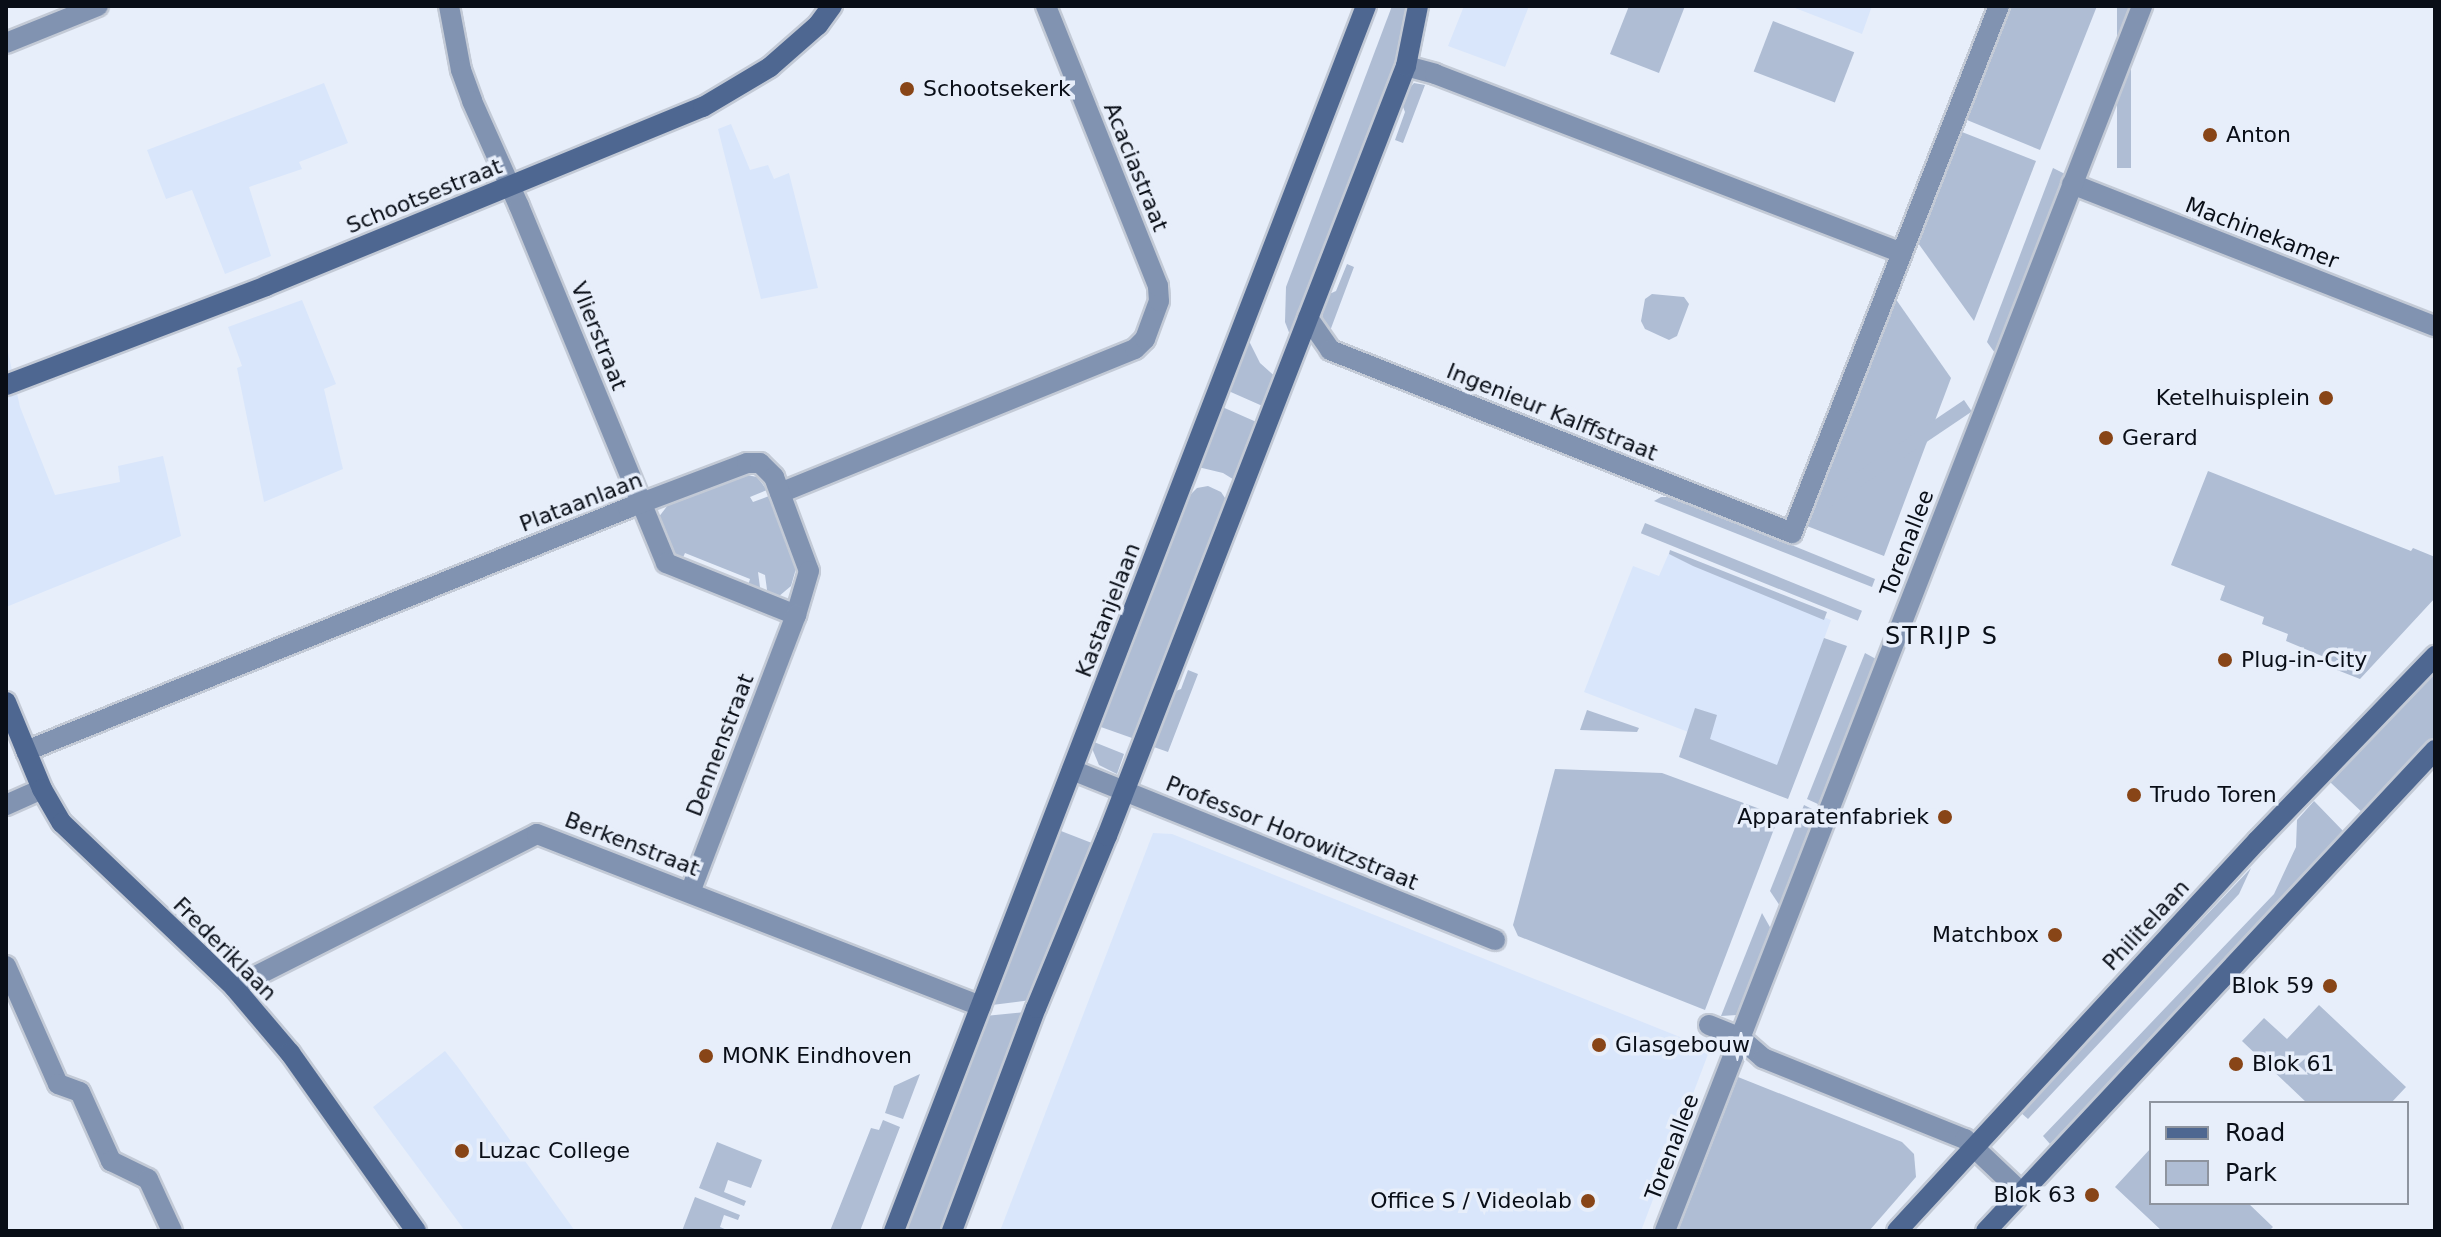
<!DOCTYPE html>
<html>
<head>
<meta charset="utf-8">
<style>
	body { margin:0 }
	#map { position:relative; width:2441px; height:1237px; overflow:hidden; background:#e7eefa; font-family:"DejaVu Sans",sans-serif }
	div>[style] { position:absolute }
	.built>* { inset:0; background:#d9e6fb }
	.green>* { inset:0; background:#afbdd4; transform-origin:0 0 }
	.roads { filter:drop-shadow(2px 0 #c3cad6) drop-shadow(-2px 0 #c3cad6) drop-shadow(0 2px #c3cad6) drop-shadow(0 -2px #c3cad6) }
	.street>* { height:20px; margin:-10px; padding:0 10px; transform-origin:10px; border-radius:10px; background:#8193b1 }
	.secondary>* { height:20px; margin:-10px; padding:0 10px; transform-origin:10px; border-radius:10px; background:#4e6791 }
	.dots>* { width:22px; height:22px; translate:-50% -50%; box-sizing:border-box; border:4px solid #e7eefa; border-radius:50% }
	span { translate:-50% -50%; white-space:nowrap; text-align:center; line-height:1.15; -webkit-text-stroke:7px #e7eefa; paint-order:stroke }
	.poi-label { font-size:22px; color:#090e17 }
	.left { translate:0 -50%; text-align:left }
	.right { translate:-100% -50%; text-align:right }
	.street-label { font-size:22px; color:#090e17 }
	.neighbourhood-label { font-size:24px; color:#090e17; letter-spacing:2px }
	.frame { position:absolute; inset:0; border:8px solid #090e17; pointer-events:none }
	.legend { position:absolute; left:2149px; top:1101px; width:260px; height:104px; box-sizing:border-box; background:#e7eefa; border:2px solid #8e949f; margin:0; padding:10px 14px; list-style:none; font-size:24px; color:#090e17 }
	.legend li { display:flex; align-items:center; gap:16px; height:40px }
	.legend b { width:40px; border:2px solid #8e949f }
</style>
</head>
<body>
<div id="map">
	<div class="built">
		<i style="clip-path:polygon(1464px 6px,1529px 6px,1505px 67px,1448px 46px)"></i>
		<i style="clip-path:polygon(1790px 6px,1872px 6px,1862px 34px)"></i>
		<i style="clip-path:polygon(324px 83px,348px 143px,299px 162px,302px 169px,249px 187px,271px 256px,225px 274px,192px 190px,166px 199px,147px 150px)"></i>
		<i style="clip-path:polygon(731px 124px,750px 170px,768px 165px,774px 179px,789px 173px,818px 288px,761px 299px,718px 129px)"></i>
		<i style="clip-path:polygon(302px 300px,336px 384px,324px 389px,343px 469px,264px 502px,237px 368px,242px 366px,228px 327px)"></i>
		<i style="clip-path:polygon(6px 343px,20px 407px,55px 495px,120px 482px,118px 466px,163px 456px,181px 536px,6px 607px)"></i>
		<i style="clip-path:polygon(1669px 553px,1831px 620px,1777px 766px,1584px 692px,1633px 566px,1659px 576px)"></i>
		<i style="clip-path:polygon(1153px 833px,1172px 834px,1710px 1049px,1641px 1231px,1000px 1231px)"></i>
		<i style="clip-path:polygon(445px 1051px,457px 1066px,575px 1231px,465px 1231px,373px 1107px)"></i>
	</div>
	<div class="green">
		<i style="clip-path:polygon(1392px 6px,1412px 6px,1408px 38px,1292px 340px,1285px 322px,1286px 287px)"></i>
		<i style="clip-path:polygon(1629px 6px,1685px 6px,1659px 73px,1610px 54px)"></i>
		<i style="clip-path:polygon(2012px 6px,2097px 6px,2040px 150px,1967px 120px)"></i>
		<i style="left:2117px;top:6px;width:14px;height:162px"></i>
		<i style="left:1773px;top:21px;width:87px;height:54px;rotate:21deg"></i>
		<i style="clip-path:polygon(1414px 83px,1425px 85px,1403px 143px,1395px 140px,1405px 112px,1400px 99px)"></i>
		<i style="clip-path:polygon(1962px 132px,2036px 161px,1974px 321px,1918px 243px)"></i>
		<i style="clip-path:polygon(2053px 168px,2065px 174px,1995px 353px,1987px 342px)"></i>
		<i style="clip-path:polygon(1347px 264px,1354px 267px,1330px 331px,1322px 318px,1325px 296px,1336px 291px)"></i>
		<i style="clip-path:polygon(1652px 294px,1684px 297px,1689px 304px,1677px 336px,1669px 340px,1645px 329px,1641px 321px,1645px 299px)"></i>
		<i style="clip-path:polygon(1895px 298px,1951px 378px,1884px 556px,1807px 526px)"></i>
		<i style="clip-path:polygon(1247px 337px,1260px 363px,1278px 379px,1267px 408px,1224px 389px)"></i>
		<i style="left:1964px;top:400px;width:14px;height:173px;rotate:56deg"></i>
		<i style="clip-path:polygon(1220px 406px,1261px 424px,1236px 481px,1223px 473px,1198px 467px)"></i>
		<i style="clip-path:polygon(2208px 471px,2411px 551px,2413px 548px,2435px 557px,2435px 598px,2360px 679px,2327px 666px,2329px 659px,2286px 641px,2288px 634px,2262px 624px,2264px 617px,2220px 600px,2225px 586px,2171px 565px)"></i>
		<i style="clip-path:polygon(747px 475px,757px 477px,767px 490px,750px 497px,753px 502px,769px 496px,797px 565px,791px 586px,778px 597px,768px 597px,765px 575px,758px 572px,761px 595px,747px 589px,750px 579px,685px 553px,681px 562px,674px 559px,658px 518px,668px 505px)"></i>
		<i style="clip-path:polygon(1208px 486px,1221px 492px,1227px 501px,1152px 701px,1132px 738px,1098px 726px,1186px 499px,1197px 488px)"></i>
		<i style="clip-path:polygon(1661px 497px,1674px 497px,1875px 579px,1872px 587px,1654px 501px)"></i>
		<i style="left:1645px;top:523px;width:234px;height:11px;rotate:22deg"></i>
		<i style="clip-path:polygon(1670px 550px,1827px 612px,1824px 620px,1693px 566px,1669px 554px)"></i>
		<i style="clip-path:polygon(1824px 638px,1847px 646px,1788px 799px,1679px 757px,1695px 708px,1717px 715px,1710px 739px,1777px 765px)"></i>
		<i style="clip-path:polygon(1865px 653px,1876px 659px,1820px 805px,1807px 799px)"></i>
		<i style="clip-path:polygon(1188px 670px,1198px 674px,1168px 752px,1151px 746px,1168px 694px,1181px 689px)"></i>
		<i style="clip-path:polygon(2435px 673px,2435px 740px,2365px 815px,2330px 782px)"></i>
		<i style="clip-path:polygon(1587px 710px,1639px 728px,1637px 732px,1580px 730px)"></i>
		<i style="clip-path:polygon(1094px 742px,1124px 754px,1117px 774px,1099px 765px,1091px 746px)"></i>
		<i style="clip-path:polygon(1555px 769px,1662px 773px,1779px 816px,1705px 1010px,1518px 936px,1513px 925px)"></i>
		<i style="clip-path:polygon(2314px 801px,2346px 834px,2050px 1144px,2043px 1136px,2274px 894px,2296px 847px,2297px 820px)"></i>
		<i style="clip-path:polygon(1804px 805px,1818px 812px,1780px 906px,1770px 891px)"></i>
		<i style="clip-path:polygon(1061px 831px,1097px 845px,1031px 1000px,992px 1005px,1040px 871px)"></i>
		<i style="clip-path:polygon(2251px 868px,2239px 894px,2028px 1119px,2020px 1112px)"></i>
		<i style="clip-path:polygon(1762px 913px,1771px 929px,1742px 1008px,1737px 1015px,1721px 1016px)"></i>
		<i style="clip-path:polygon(2319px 1005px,2406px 1087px,2391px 1103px,2307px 1103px,2242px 1041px,2264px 1018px,2287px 1039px)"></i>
		<i style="clip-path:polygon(1025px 1012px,946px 1231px,901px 1231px,985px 1016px)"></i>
		<i style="clip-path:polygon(920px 1074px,903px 1119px,885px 1113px,894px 1086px)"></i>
		<i style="clip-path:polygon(1738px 1077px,1902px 1142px,1914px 1154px,1916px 1177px,1869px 1231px,1678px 1231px)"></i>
		<i style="clip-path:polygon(883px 1120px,900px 1127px,860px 1231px,830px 1231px,871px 1128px,879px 1130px)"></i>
		<i style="clip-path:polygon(717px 1142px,762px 1160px,751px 1188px,728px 1180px,724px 1192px,746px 1201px,744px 1206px,699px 1188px)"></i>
		<i style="clip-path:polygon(2151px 1148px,2151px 1203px,2248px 1203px,2273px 1227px,2269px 1231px,2162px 1231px,2115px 1187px)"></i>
		<i style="clip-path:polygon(695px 1197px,740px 1215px,738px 1220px,724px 1215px,720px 1227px,729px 1231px,682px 1231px)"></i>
	</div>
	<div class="roads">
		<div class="street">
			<i style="left:449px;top:6px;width:65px;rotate:79.4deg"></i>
			<i style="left:461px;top:70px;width:33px;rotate:70deg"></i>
			<i style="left:472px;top:101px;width:115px;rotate:65.9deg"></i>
			<i style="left:519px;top:206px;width:386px;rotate:67.6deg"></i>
			<i style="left:666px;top:563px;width:140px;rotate:21.8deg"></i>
			<i style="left:6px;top:43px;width:99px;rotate:-21.9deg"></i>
			<i style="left:1406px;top:66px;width:30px;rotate:15deg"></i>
			<i style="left:1435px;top:74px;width:500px;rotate:20.97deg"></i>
			<i style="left:2072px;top:184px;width:390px;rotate:21.4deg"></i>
			<i style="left:1308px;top:318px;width:39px;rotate:55deg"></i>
			<i style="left:1330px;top:350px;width:497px;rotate:21.6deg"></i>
			<i style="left:1792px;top:533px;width:566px;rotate:-68.56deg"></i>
			<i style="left:780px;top:493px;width:383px;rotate:-22.1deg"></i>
			<i style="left:1135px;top:349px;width:14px;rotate:-45deg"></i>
			<i style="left:1145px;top:339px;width:40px;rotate:-69.8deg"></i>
			<i style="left:1159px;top:301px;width:15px;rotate:-94deg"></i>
			<i style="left:1158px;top:286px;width:302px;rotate:-111.8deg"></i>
			<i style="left:26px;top:751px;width:649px;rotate:-21.98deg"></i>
			<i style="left:628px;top:508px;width:127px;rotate:-20.7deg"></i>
			<i style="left:747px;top:463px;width:13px"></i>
			<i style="left:760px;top:463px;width:20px;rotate:45deg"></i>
			<i style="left:774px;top:477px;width:100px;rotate:69.6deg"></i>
			<i style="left:809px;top:571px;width:46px;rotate:106.5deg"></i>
			<i style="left:796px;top:615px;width:297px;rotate:110.9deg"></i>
			<i style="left:1072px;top:770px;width:456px;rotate:21.9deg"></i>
			<i style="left:6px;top:805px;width:39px;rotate:-24deg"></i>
			<i style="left:6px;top:966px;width:129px;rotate:66.2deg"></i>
			<i style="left:58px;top:1084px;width:23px;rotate:20deg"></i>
			<i style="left:80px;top:1092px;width:76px;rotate:65.8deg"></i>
			<i style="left:111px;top:1161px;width:41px;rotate:25.9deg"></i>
			<i style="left:148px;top:1179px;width:57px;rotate:65.2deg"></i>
			<i style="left:234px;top:987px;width:339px;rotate:-26.8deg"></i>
			<i style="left:537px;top:834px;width:476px;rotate:21.2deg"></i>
			<i style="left:1709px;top:1025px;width:32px;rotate:22deg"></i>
			<i style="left:1739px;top:1037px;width:32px;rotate:41deg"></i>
			<i style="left:1763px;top:1058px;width:218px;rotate:21.9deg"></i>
			<i style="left:1965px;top:1139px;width:77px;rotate:43.4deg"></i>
			<i style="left:1665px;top:1231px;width:1315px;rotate:-68.72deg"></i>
		</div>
		<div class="secondary">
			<i style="left:6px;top:385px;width:278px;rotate:-20.8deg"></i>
			<i style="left:266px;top:286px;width:472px;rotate:-22.3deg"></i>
			<i style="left:703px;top:107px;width:78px;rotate:-30.8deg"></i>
			<i style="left:770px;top:67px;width:64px;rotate:-41.2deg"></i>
			<i style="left:818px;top:25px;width:24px;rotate:-54deg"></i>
			<i style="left:6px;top:702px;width:94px;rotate:67.5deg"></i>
			<i style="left:42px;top:789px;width:39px;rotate:60deg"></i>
			<i style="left:62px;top:823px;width:238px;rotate:43.6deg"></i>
			<i style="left:234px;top:987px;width:87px;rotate:49.7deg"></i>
			<i style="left:290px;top:1053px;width:218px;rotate:54.7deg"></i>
			<i style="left:894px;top:1231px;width:1313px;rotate:-68.93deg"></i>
			<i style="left:952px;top:1231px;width:238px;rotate:-69.4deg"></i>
			<i style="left:1036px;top:1008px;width:186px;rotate:-67.6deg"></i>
			<i style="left:1107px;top:836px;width:826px;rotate:-68.78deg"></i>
			<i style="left:1406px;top:66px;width:61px;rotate:-78.7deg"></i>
			<i style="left:1897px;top:1231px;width:531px;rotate:-47.29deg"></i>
			<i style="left:2257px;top:841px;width:257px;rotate:-46.1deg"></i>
			<i style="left:1986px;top:1231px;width:658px;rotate:-46.97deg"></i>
		</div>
	</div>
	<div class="dots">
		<i style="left:907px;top:89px;background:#884517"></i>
		<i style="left:2210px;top:135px;background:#884517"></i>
		<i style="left:2326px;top:398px;background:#884517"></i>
		<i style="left:2106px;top:438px;background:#884517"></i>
		<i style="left:2225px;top:660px;background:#884517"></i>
		<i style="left:2134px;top:795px;background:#884517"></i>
		<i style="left:1945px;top:817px;background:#884517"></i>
		<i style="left:2055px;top:935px;background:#884517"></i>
		<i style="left:2330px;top:986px;background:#884517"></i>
		<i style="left:1599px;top:1045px;background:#884517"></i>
		<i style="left:706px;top:1056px;background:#884517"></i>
		<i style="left:2236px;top:1064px;background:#884517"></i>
		<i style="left:462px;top:1151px;background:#884517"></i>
		<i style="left:2092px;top:1195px;background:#884517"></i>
		<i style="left:1588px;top:1201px;background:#884517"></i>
	</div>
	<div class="poi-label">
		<span class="left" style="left:923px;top:89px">Schootsekerk</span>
		<span class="left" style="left:2226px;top:135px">Anton</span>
		<span class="right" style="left:2310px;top:398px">Ketelhuisplein</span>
		<span class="left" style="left:2122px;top:438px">Gerard</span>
		<span class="left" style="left:2241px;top:660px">Plug-in-City</span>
		<span class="left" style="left:2150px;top:795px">Trudo Toren</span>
		<span class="right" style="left:1929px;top:817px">Apparatenfabriek</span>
		<span class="right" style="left:2039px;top:935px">Matchbox</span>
		<span class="right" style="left:2314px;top:986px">Blok 59</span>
		<span class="left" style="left:1615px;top:1045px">Glasgebouw</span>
		<span class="left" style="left:722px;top:1056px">MONK Eindhoven</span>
		<span class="left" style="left:2252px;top:1064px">Blok 61</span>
		<span class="left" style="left:478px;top:1151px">Luzac College</span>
		<span class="right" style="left:2076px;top:1195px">Blok 63</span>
		<span class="right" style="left:1572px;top:1201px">Office S / Videolab</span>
	</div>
	<div class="street-label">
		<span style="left:1136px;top:167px;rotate:68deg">Acaciastraat</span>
		<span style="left:424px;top:196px;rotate:-22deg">Schootsestraat</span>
		<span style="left:2262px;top:233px;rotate:21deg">Machinekamer</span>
		<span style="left:599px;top:336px;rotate:68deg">Vlierstraat</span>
		<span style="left:1552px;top:412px;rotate:22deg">Ingenieur Kalffstraat</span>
		<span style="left:581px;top:502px;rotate:-21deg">Plataanlaan</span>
		<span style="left:1907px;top:543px;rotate:-69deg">Torenallee</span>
		<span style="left:1108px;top:610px;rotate:-69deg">Kastanjelaan</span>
		<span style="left:720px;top:745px;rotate:-69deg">Dennenstraat</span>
		<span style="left:1292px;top:833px;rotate:22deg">Professor Horowitzstraat</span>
		<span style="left:632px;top:844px;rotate:21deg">Berkenstraat</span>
		<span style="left:2146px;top:925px;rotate:-47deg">Philitelaan</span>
		<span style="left:225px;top:949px;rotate:45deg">Frederiklaan</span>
		<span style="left:1672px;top:1147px;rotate:-69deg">Torenallee</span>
	</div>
	<div class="neighbourhood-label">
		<span style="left:1942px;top:637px">STRIJP S</span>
	</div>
	<div class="frame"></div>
	<ul class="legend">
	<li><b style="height:10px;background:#4e6791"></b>Road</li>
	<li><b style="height:22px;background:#afbdd4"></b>Park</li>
	</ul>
</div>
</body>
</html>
